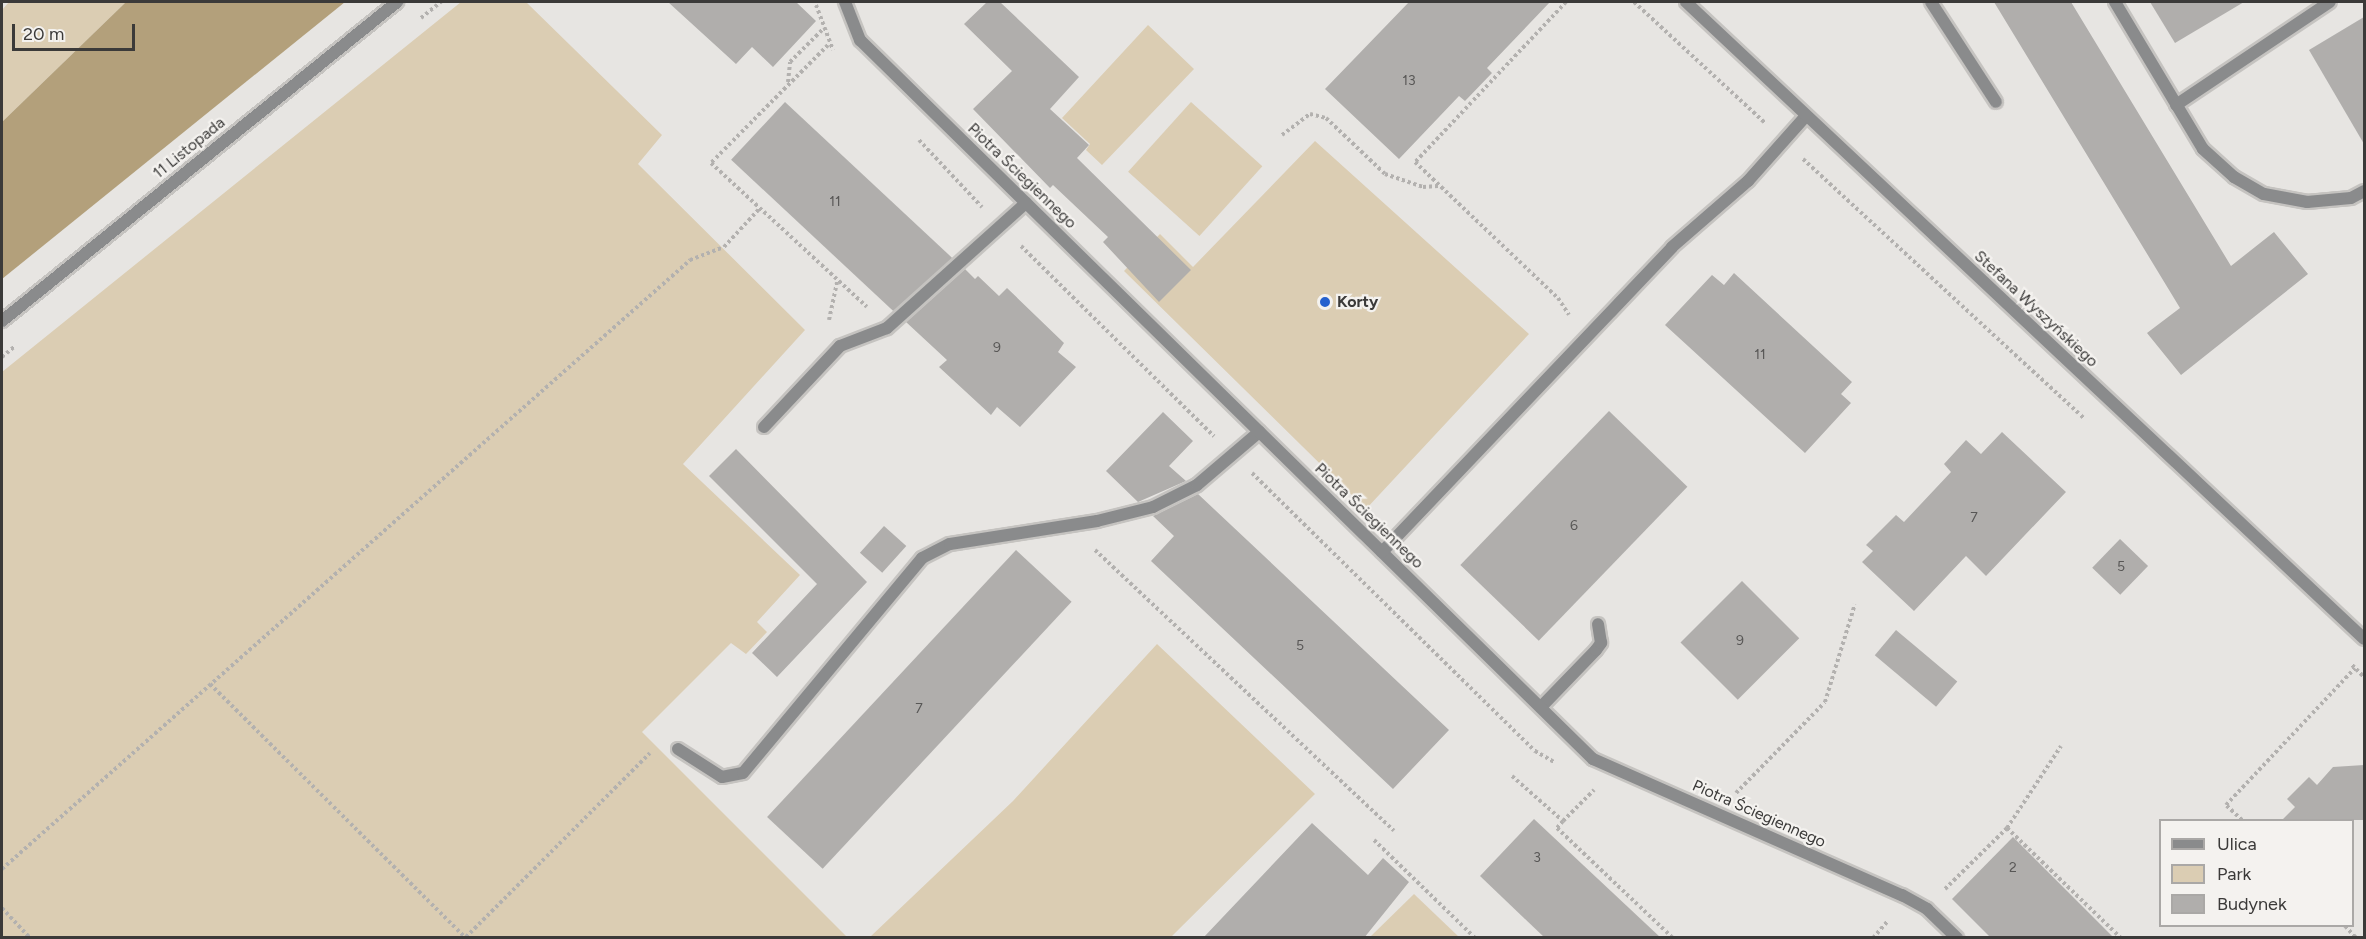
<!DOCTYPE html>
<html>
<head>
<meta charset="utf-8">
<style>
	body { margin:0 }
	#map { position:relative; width:2366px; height:939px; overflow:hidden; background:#e7e5e2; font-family:Figtree,sans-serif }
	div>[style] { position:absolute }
	.green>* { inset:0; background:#dbcdb3; transform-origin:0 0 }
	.forest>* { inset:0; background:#b3a07b }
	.building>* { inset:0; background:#b0aeac; transform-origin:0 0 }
	.path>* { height:4px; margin-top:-2px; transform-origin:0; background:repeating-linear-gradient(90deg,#b3b1af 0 3px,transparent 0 6px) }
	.roads { filter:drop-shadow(2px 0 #c5c3c0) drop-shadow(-2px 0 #c5c3c0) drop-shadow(0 2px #c5c3c0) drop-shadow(0 -2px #c5c3c0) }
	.service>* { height:12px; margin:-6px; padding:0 6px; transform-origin:6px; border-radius:6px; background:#8a8b8c }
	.minor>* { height:12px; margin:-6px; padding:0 6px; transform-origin:6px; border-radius:6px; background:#8a8b8c }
	.tertiary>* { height:12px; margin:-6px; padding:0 6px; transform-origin:6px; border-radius:6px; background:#8a8b8c }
	.dots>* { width:16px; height:16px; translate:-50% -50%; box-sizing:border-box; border:3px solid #f4f2ef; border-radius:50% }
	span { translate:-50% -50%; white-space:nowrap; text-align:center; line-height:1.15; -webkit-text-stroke:4.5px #f4f2ef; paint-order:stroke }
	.number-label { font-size:14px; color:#585756 }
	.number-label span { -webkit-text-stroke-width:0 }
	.street-label { font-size:16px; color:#3b3a39 }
	.poi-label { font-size:16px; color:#3b3a39; font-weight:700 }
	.left { translate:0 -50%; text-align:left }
	.frame { position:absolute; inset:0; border:3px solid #3b3a39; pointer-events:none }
	.legend { position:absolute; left:2159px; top:819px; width:195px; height:108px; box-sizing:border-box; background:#f4f2ef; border:2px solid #aaa8a6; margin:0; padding:8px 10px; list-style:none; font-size:18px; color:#3b3a39 }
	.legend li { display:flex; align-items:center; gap:12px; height:30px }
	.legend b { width:30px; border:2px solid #aaa8a6 }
	.scale { position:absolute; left:12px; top:24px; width:123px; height:27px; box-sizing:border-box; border:3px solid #3b3a39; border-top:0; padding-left:8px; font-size:18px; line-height:21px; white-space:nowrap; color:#3b3a39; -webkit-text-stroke:4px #f4f2ef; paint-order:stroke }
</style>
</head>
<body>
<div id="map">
	<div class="green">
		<i style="clip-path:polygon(9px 2px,126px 2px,2px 122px,2px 10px)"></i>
		<i style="clip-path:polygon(461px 2px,526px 2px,662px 135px,638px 164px,805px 330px,683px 464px,800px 575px,757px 622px,767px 632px,746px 654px,731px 643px,642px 732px,847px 937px,2px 937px,2px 372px)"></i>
		<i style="clip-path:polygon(1148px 25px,1194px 69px,1102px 165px,1086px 150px,1090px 144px,1062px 118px)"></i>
		<i style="left:1191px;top:102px;width:96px;height:94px;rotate:42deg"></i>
		<i style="clip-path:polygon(1315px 141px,1529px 334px,1366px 509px,1124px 271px,1160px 234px,1193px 267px)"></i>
		<i style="clip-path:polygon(1157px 644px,1315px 794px,1171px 937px,870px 937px,1013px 801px)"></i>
		<i style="clip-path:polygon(1414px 894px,1459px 937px,1370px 937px)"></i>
	</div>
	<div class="forest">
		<i style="clip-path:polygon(126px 2px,345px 2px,2px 279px,2px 122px)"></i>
	</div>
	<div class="building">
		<i style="clip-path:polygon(668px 2px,796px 2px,816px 21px,773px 67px,752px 47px,736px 64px)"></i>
		<i style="clip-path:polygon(987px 2px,1000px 2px,1079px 77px,1050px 109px,1089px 145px,1077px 158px,1191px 270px,1159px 302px,1103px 242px,1108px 237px,1053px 185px,1050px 188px,973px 109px,1012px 71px,964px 24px)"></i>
		<i style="clip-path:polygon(1409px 2px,1550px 2px,1487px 68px,1492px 73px,1465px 101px,1459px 96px,1399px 159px,1325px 89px)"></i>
		<i style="clip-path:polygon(1994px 2px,2071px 2px,2231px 266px,2274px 232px,2308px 274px,2181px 375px,2147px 333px,2180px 308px)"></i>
		<i style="clip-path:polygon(2150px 2px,2244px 2px,2175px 43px)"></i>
		<i style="clip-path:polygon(2364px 17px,2364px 144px,2309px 50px)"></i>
		<i style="left:785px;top:102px;width:229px;height:79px;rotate:43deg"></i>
		<i style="clip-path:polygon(965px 269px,975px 279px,978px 276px,999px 296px,1007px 288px,1064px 343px,1058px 352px,1076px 367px,1020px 427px,997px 407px,991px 415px,939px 367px,947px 360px,906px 322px)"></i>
		<i style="clip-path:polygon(1734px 273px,1852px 382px,1841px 394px,1851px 403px,1805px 453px,1665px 325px,1712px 275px,1724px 285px)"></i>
		<i style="left:1609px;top:411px;width:109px;height:214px;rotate:44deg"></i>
		<i style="clip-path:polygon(1163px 412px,1193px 441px,1169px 466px,1186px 481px,1138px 502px,1106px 471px)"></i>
		<i style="clip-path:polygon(2002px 432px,2066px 492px,1986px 576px,1966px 556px,1914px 611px,1862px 562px,1873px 551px,1866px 545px,1896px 515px,1904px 522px,1951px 472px,1944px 464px,1966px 440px,1981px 454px)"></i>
		<i style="clip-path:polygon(736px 449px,867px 582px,777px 677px,752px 653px,817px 584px,709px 476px)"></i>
		<i style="clip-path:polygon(1198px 494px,1449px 730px,1393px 789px,1151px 561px,1174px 536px,1153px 516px)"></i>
		<i style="left:884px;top:526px;width:30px;height:36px;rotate:42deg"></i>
		<i style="left:2120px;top:539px;width:39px;height:40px;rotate:44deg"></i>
		<i style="left:1016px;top:550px;width:76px;height:365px;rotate:43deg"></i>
		<i style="left:1742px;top:581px;width:81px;height:87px;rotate:45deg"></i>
		<i style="left:1896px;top:630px;width:80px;height:33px;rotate:40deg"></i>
		<i style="clip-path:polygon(2364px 765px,2364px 820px,2282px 820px,2295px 807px,2287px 799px,2309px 777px,2317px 785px,2333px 767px)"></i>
		<i style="clip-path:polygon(1534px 819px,1661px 938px,1545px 938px,1480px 876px)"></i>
		<i style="clip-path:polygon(1312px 823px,1368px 875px,1383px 858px,1409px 882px,1364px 938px,1203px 938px)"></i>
		<i style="clip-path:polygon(2013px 837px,2114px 938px,1991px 938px,1952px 899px)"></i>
	</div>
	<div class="path">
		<i style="left:1566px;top:2px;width:220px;rotate:133.3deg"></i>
		<i style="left:1415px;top:162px;width:197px;rotate:43.6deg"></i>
		<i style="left:1558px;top:298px;width:20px;rotate:57deg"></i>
		<i style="left:1634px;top:2px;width:178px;rotate:42.7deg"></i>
		<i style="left:816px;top:5px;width:48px;rotate:69.3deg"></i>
		<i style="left:421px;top:18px;width:26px;rotate:-39deg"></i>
		<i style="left:828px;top:45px;width:166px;rotate:134.8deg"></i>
		<i style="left:711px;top:163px;width:212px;rotate:42.7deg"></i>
		<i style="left:788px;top:82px;width:20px;rotate:-84deg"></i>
		<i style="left:790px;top:62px;width:48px;rotate:-45deg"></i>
		<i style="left:1282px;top:135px;width:35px;rotate:-37deg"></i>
		<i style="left:1310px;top:114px;width:16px;rotate:14deg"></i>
		<i style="left:1326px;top:118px;width:81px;rotate:43.5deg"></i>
		<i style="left:1385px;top:174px;width:40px;rotate:18.9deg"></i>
		<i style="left:1423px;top:187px;width:15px;rotate:-4deg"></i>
		<i style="left:919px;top:140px;width:92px;rotate:46.8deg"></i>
		<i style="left:1803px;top:159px;width:382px;rotate:42.7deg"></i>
		<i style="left:1021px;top:246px;width:271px;rotate:44.6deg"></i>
		<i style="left:829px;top:320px;width:40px;rotate:-78deg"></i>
		<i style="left:2px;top:357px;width:16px;rotate:-40deg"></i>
		<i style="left:1252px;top:473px;width:397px;rotate:44.5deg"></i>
		<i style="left:1535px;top:751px;width:22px;rotate:30deg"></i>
		<i style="left:1095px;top:550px;width:410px;rotate:43.2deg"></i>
		<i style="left:2352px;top:665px;width:17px;rotate:45deg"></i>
		<i style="left:210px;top:684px;width:361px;rotate:44.8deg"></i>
		<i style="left:1512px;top:776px;width:68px;rotate:41.4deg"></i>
		<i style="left:1563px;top:821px;width:9px;rotate:131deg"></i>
		<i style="left:1557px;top:828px;width:160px;rotate:43.5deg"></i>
		<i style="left:1736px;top:793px;width:127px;rotate:-45.6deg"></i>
		<i style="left:1825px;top:702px;width:102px;rotate:-73deg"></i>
		<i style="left:2242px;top:820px;width:22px;rotate:-137deg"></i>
		<i style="left:2226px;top:805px;width:188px;rotate:-46.7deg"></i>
		<i style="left:1563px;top:821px;width:44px;rotate:-45deg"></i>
		<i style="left:2007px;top:828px;width:158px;rotate:44deg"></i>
		<i style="left:1374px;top:840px;width:141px;rotate:44.1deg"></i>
		<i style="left:2px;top:869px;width:919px;rotate:-41.51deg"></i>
		<i style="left:690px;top:260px;width:36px;rotate:-21deg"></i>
		<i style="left:724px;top:247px;width:53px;rotate:-47.3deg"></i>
		<i style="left:1945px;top:889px;width:87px;rotate:-44.5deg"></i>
		<i style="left:2007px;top:828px;width:98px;rotate:-56.6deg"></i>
		<i style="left:2px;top:908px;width:41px;rotate:47deg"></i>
		<i style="left:2345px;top:926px;width:16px;rotate:47deg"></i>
		<i style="left:466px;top:937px;width:260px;rotate:-45deg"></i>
		<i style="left:1873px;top:938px;width:23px;rotate:-49deg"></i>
	</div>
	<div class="roads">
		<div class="service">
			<i style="left:2115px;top:2px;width:171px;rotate:59.1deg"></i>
			<i style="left:2203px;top:149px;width:42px;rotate:42.1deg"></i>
			<i style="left:2234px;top:177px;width:34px;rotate:30deg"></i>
			<i style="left:2264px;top:194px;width:44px;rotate:10.5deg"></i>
			<i style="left:2307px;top:202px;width:44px;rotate:-5.2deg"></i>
			<i style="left:2351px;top:198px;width:15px;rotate:-28deg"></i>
			<i style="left:2176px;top:105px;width:185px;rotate:-33.8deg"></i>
			<i style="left:764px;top:427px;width:111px;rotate:-46.8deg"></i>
			<i style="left:840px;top:346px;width:50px;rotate:-21deg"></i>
			<i style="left:887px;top:328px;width:187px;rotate:-42deg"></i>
			<i style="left:1541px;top:707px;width:79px;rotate:-46deg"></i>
			<i style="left:1596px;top:650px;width:9px;rotate:-54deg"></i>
			<i style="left:1601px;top:643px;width:19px;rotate:-99deg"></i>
			<i style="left:678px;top:749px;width:52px;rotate:32.5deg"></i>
			<i style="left:722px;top:777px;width:21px;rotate:-11deg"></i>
			<i style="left:743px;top:773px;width:280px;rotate:-50.2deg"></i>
			<i style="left:922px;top:558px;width:31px;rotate:-27deg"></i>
			<i style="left:950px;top:544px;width:149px;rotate:-8.9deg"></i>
			<i style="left:1097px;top:521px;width:58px;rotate:-14deg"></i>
			<i style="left:1153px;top:507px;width:49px;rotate:-26.6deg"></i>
			<i style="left:1197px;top:485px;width:82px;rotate:-40.5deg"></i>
		</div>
		<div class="minor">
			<i style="left:845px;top:2px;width:41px;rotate:68.5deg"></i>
			<i style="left:860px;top:40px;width:1027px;rotate:44.45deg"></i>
			<i style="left:1593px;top:759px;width:338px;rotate:23.8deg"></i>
			<i style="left:1902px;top:895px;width:29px;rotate:29deg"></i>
			<i style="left:1927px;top:909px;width:42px;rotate:44deg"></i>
			<i style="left:1931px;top:2px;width:119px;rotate:57deg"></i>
			<i style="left:1382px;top:552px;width:421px;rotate:-46.4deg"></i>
			<i style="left:1672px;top:247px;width:101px;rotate:-41deg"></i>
			<i style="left:1748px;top:181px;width:87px;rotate:-48.3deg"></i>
		</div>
		<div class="tertiary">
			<i style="left:1686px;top:2px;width:930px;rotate:43.21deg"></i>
			<i style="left:2px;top:321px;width:508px;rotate:-38.92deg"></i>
		</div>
	</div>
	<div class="dots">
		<i style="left:1325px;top:302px;background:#2561ce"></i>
	</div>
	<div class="number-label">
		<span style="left:1409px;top:81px">13</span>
		<span style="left:835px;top:202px">11</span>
		<span style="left:997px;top:348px">9</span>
		<span style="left:1760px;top:355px">11</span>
		<span style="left:1974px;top:518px">7</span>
		<span style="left:1574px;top:526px">6</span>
		<span style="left:2121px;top:567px">5</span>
		<span style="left:1740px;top:641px">9</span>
		<span style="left:1300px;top:646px">5</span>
		<span style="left:919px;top:709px">7</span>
		<span style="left:1537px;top:858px">3</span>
		<span style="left:2013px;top:868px">2</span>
	</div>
	<div class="street-label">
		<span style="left:189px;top:148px;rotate:-39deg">11 Listopada</span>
		<span style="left:1022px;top:176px;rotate:44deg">Piotra Ściegiennego</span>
		<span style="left:2036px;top:309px;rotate:43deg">Stefana Wyszyńskiego</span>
		<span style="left:1369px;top:516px;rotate:44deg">Piotra Ściegiennego</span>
		<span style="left:1759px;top:814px;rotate:24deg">Piotra Ściegiennego</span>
	</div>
	<div class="poi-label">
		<span class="left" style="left:1337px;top:302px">Korty</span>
	</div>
	<div class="frame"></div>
	<ul class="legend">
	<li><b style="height:8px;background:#8a8b8c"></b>Ulica</li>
	<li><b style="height:16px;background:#dbcdb3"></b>Park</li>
	<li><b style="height:16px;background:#b0aeac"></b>Budynek</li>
	</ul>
	<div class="scale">20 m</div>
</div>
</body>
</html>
